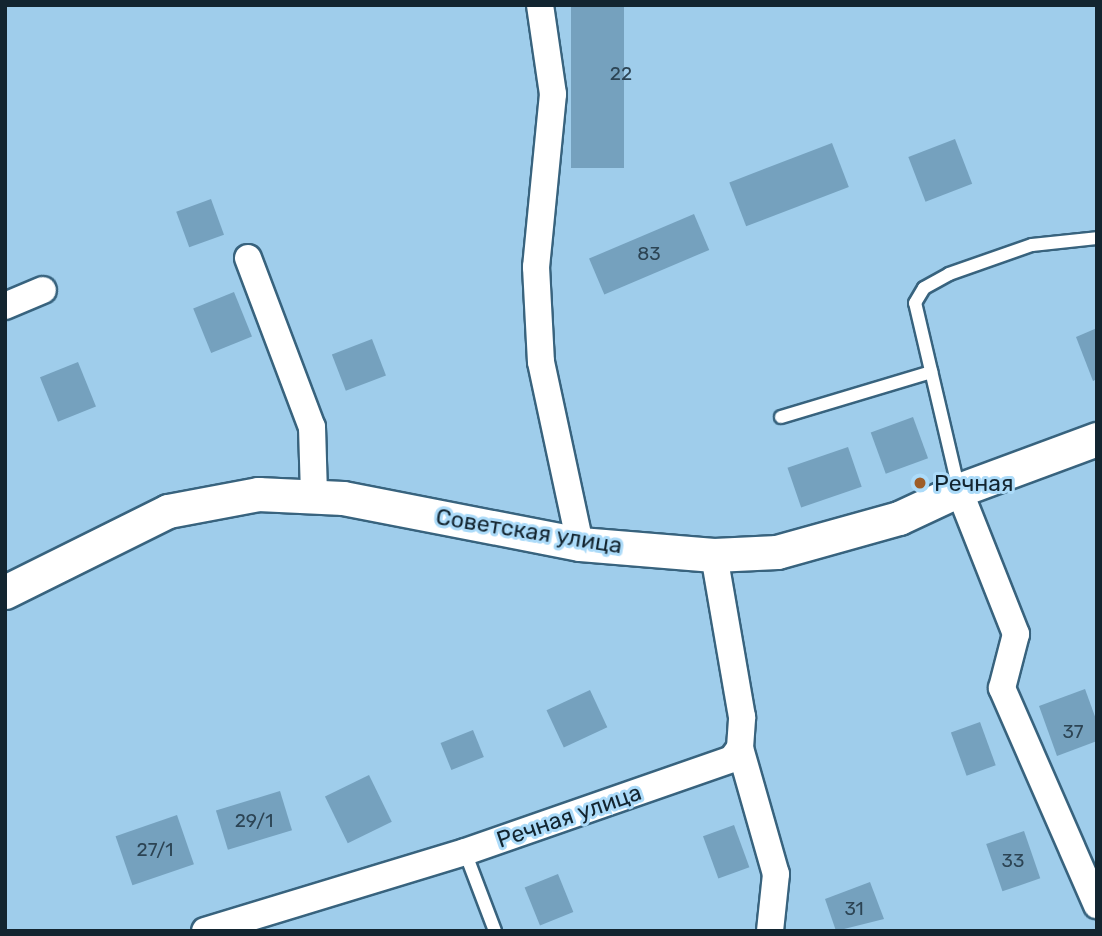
<!DOCTYPE html>
<html>
<head>
<meta charset="utf-8">
<style>
	body { margin:0 }
	#map { position:relative; width:1102px; height:936px; overflow:hidden; background:#9fcdeb; font-family:Rubik,sans-serif }
	div>[style] { position:absolute }
	.building>* { inset:0; background:#75a1be; transform-origin:0 0 }
	.roads { filter:drop-shadow(2px 0 #38637e) drop-shadow(-2px 0 #38637e) drop-shadow(0 2px #38637e) drop-shadow(0 -2px #38637e) }
	.service>* { height:12px; margin:-6px; padding:0 6px; transform-origin:6px; border-radius:6px; background:#fff }
	.minor>* { height:26px; margin:-13px; padding:0 13px; transform-origin:13px; border-radius:13px; background:#fff }
	.tertiary>* { height:33px; margin:-16.5px; padding:0 16.5px; transform-origin:16.5px; border-radius:16.5px; background:#fff }
	.dots>* { width:19px; height:19px; translate:-50% -50%; box-sizing:border-box; border:4px solid #acdbf9; border-radius:50% }
	span { translate:-50% -50%; white-space:nowrap; text-align:center; line-height:1.15; -webkit-text-stroke:6px #acdbf9; paint-order:stroke }
	.number-label { font-size:19px; color:#2c4454 }
	.number-label span { -webkit-text-stroke-width:0 }
	.poi-label { font-size:23px; color:#132530 }
	.left { translate:0 -50%; text-align:left }
	.street-label { font-size:23px; color:#132530 }
	.frame { position:absolute; inset:0; border:7px solid #132530; pointer-events:none }
</style>
</head>
<body>
<div id="map">
	<div class="building">
		<i style="left:571px;top:5px;width:53px;height:163px"></i>
		<i style="left:955px;top:139px;width:48px;height:50px;rotate:69deg"></i>
		<i style="left:832px;top:143px;width:47px;height:110px;rotate:69deg"></i>
		<i style="left:211px;top:199px;width:38px;height:37px;rotate:70deg"></i>
		<i style="left:694px;top:214px;width:39px;height:114px;rotate:67deg"></i>
		<i style="left:234px;top:292px;width:48px;height:44px;rotate:68deg"></i>
		<i style="clip-path:polygon(1097px 328px,1097px 379px,1093px 381px,1076px 337px)"></i>
		<i style="left:372px;top:339px;width:39px;height:43px;rotate:69deg"></i>
		<i style="left:78px;top:362px;width:48px;height:41px;rotate:68deg"></i>
		<i style="left:913px;top:417px;width:44px;height:45px;rotate:70deg"></i>
		<i style="left:848px;top:447px;width:42px;height:64px;rotate:71deg"></i>
		<i style="clip-path:polygon(1085px 689px,1097px 722px,1097px 741px,1057px 756px,1039px 706px)"></i>
		<i style="left:590px;top:690px;width:41px;height:48px;rotate:65deg"></i>
		<i style="left:980px;top:722px;width:46px;height:31px;rotate:70deg"></i>
		<i style="left:473px;top:730px;width:29px;height:35px;rotate:68deg"></i>
		<i style="left:369px;top:775px;width:52px;height:49px;rotate:64deg"></i>
		<i style="left:280px;top:791px;width:41px;height:67px;rotate:73deg"></i>
		<i style="left:177px;top:815px;width:52px;height:65px;rotate:71deg"></i>
		<i style="left:734px;top:825px;width:45px;height:33px;rotate:70deg"></i>
		<i style="left:1024px;top:831px;width:50px;height:40px;rotate:71deg"></i>
		<i style="left:558px;top:874px;width:41px;height:36px;rotate:68deg"></i>
		<i style="clip-path:polygon(870px 882px,884px 919px,836px 931px,825px 899px)"></i>
	</div>
	<div class="roads">
		<div class="service">
			<i style="left:781px;top:417px;width:157px;rotate:-16.7deg"></i>
			<i style="left:959px;top:490px;width:192px;rotate:-103.2deg"></i>
			<i style="left:915px;top:303px;width:17px;rotate:-59deg"></i>
			<i style="left:924px;top:288px;width:29px;rotate:-29deg"></i>
			<i style="left:949px;top:274px;width:88px;rotate:-19.3deg"></i>
			<i style="left:1032px;top:245px;width:65px;rotate:-6.1deg"></i>
			<i style="left:465px;top:852px;width:85px;rotate:69.2deg"></i>
		</div>
		<div class="minor">
			<i style="left:540px;top:5px;width:90px;rotate:81.7deg"></i>
			<i style="left:553px;top:94px;width:174px;rotate:95.6deg"></i>
			<i style="left:536px;top:267px;width:95px;rotate:87deg"></i>
			<i style="left:541px;top:362px;width:186px;rotate:77.9deg"></i>
			<i style="left:248px;top:258px;width:181px;rotate:69.3deg"></i>
			<i style="left:312px;top:427px;width:68px;rotate:88.3deg"></i>
			<i style="left:5px;top:306px;width:41px;rotate:-22.8deg"></i>
			<i style="left:959px;top:490px;width:155px;rotate:68.4deg"></i>
			<i style="left:1016px;top:634px;width:56px;rotate:104.5deg"></i>
			<i style="left:1002px;top:688px;width:237px;rotate:66.4deg"></i>
			<i style="left:740px;top:748px;width:131px;rotate:74.1deg"></i>
			<i style="left:776px;top:874px;width:57px;rotate:96deg"></i>
			<i style="left:205px;top:931px;width:272px;rotate:-16.9deg"></i>
			<i style="left:465px;top:852px;width:283px;rotate:-19.2deg"></i>
			<i style="left:732px;top:759px;width:14px;rotate:-54deg"></i>
			<i style="left:740px;top:748px;width:31px;rotate:-86deg"></i>
			<i style="left:742px;top:717px;width:164px;rotate:-99.8deg"></i>
		</div>
		<div class="tertiary">
			<i style="left:5px;top:592px;width:182px;rotate:-26.4deg"></i>
			<i style="left:168px;top:511px;width:92px;rotate:-10.7deg"></i>
			<i style="left:258px;top:494px;width:85px;rotate:2.7deg"></i>
			<i style="left:343px;top:498px;width:241px;rotate:11deg"></i>
			<i style="left:580px;top:544px;width:134px;rotate:4.7deg"></i>
			<i style="left:714px;top:555px;width:63px;rotate:-2.7deg"></i>
			<i style="left:777px;top:552px;width:127px;rotate:-15.6deg"></i>
			<i style="left:899px;top:518px;width:66px;rotate:-25deg"></i>
			<i style="left:959px;top:490px;width:147px;rotate:-20.3deg"></i>
		</div>
	</div>
	<div class="dots">
		<i style="left:920px;top:483px;background:#9e5d28"></i>
	</div>
	<div class="number-label">
		<span style="left:621px;top:74px">22</span>
		<span style="left:649px;top:254px">83</span>
		<span style="left:1073px;top:732px">37</span>
		<span style="left:254px;top:821px">29/1</span>
		<span style="left:155px;top:850px">27/1</span>
		<span style="left:1013px;top:861px">33</span>
		<span style="left:854px;top:909px">31</span>
	</div>
	<div class="poi-label">
		<span class="left" style="left:934px;top:483px">Речная</span>
	</div>
	<div class="street-label">
		<span style="left:529px;top:531px;rotate:9deg">Советская улица</span>
		<span style="left:569px;top:816px;rotate:-19deg">Речная улица</span>
	</div>
	<div class="frame"></div>
</div>
</body>
</html>
